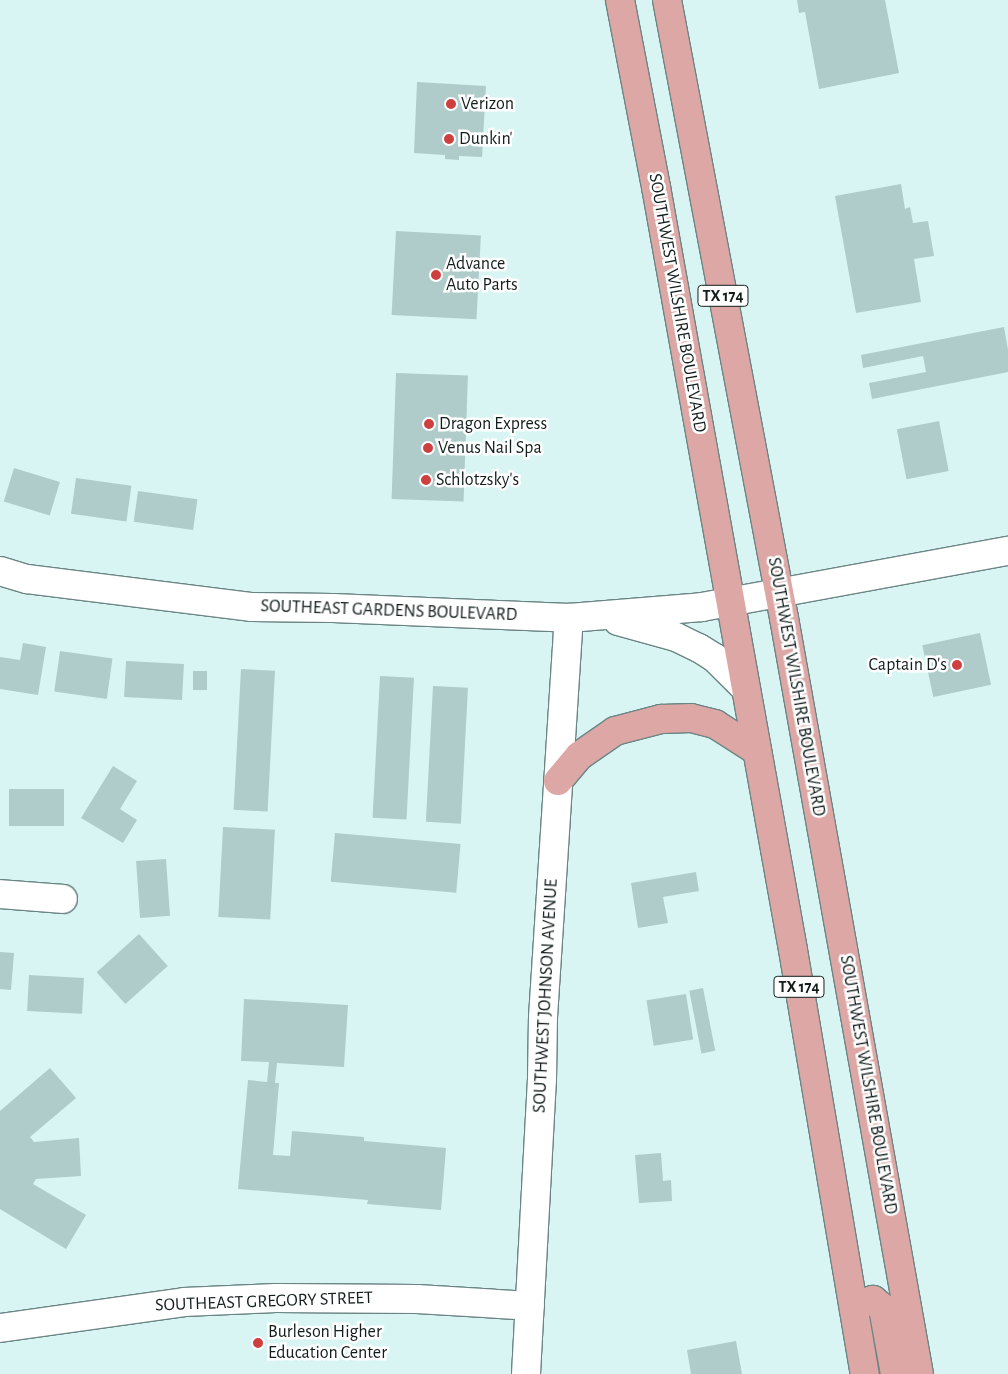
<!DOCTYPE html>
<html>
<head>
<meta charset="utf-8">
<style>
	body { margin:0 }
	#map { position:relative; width:1008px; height:1374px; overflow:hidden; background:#d8f5f4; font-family:"Alegreya Sans",sans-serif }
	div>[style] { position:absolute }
	.building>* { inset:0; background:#afcbca; transform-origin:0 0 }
	.roads { filter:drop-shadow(1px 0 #6b8584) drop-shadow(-1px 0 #6b8584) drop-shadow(0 1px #6b8584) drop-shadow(0 -1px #6b8584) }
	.minor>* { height:28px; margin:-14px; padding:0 14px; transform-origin:14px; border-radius:14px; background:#fff }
	.major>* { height:28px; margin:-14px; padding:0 14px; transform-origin:14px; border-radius:14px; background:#dca7a4 }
	.dots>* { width:14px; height:14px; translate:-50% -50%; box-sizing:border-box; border:2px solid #fff; border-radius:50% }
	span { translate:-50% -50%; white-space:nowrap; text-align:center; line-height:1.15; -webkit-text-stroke:5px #fff; paint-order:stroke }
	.shield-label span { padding:1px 4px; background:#fff; border:1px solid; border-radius:4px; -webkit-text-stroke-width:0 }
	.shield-label { font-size:16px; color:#121d1c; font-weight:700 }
	.poi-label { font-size:18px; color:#121d1c }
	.left { translate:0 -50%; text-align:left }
	.right { translate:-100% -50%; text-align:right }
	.street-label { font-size:18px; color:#121d1c }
</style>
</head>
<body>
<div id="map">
	<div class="building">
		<i style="clip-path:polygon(797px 0,885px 0,899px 73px,819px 89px,805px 12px,799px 13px)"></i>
		<i style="clip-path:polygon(417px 82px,486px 86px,482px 157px,459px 156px,459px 160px,445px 159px,445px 155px,414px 153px)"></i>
		<i style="clip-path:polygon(901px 184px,905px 209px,910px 207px,913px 223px,928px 221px,934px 256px,914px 259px,921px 302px,856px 313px,835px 196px)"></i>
		<i style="left:396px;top:231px;width:85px;height:84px;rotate:3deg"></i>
		<i style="clip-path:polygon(1004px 327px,1008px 350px,1008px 372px,872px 399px,869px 383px,926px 372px,923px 356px,863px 368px,861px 355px)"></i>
		<i style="left:396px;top:373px;width:72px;height:126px;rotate:2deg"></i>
		<i style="left:939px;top:421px;width:51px;height:43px;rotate:79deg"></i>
		<i style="left:14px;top:468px;width:48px;height:35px;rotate:17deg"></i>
		<i style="left:76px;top:478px;width:56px;height:36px;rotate:8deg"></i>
		<i style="left:138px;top:491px;width:60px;height:31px;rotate:8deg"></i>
		<i style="left:980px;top:633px;width:53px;height:59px;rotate:78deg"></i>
		<i style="clip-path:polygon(23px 643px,46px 647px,38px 695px,0 689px,0 657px,20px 660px)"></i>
		<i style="left:60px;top:651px;width:53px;height:41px;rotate:8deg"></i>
		<i style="left:126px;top:661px;width:58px;height:36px;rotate:3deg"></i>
		<i style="left:241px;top:669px;width:34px;height:141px;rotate:3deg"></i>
		<i style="left:193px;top:671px;width:14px;height:19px"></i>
		<i style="left:380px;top:676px;width:34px;height:142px;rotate:3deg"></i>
		<i style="left:433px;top:686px;width:35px;height:136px;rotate:3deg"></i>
		<i style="clip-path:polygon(113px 766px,137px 781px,120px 809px,137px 820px,123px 843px,81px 818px)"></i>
		<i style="left:9px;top:789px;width:55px;height:37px"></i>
		<i style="left:223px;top:827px;width:52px;height:90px;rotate:3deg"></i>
		<i style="left:335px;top:833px;width:126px;height:49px;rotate:5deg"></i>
		<i style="left:166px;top:859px;width:57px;height:30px;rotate:86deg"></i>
		<i style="clip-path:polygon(696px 872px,699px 891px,663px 897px,668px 923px,638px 928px,631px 883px)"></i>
		<i style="left:139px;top:934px;width:43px;height:57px;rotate:48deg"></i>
		<i style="clip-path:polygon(0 952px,14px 953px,11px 990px,0 989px)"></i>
		<i style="left:29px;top:975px;width:55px;height:36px;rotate:3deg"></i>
		<i style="left:703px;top:988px;width:64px;height:14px;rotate:79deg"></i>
		<i style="left:686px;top:994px;width:46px;height:40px;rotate:81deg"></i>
		<i style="clip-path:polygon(244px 999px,348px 1005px,344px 1067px,277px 1063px,275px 1083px,279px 1083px,273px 1155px,290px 1156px,292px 1131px,364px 1137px,364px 1141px,446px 1148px,441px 1210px,367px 1204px,368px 1200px,238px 1189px,248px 1080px,267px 1082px,269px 1062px,241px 1061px)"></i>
		<i style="clip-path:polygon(50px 1068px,76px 1098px,30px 1137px,34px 1142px,79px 1138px,81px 1176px,36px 1179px,33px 1184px,86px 1215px,66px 1249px,0 1209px,0 1111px)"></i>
		<i style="clip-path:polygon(661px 1153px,663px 1181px,671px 1180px,672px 1201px,639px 1203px,635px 1155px)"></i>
		<i style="clip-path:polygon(736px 1341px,742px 1374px,691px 1374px,687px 1350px)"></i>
	</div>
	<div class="roads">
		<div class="minor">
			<i style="left:0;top:571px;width:28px;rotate:17deg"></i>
			<i style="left:27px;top:579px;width:227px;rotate:7.1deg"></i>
			<i style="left:252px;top:607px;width:81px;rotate:0.7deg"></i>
			<i style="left:333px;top:608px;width:236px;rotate:2.4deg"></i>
			<i style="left:569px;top:618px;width:133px;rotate:-4.7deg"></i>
			<i style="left:702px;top:607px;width:311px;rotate:-10.4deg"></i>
			<i style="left:618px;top:621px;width:60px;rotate:15.4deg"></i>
			<i style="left:676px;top:637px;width:25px;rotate:26deg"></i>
			<i style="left:699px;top:648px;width:19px;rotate:32deg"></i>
			<i style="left:715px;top:658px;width:42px;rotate:45deg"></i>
			<i style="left:0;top:894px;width:63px;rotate:4.5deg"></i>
			<i style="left:0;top:1328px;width:186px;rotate:-8deg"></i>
			<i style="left:184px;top:1302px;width:92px;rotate:-2.5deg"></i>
			<i style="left:276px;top:1298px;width:141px;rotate:0.4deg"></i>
			<i style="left:417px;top:1299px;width:113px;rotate:3.5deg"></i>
			<i style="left:526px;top:1374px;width:294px;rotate:-86.9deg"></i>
			<i style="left:542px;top:1080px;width:63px;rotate:-89.1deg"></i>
			<i style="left:543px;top:1017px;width:400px;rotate:-86.3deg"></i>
		</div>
		<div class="major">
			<i style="left:620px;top:0;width:190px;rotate:79.1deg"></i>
			<i style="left:656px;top:187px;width:775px;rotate:79.82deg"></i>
			<i style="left:793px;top:950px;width:430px;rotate:80.4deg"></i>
			<i style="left:667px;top:0;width:629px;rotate:79.28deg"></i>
			<i style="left:784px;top:618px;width:768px;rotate:79.88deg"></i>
			<i style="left:558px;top:781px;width:33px;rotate:-50deg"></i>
			<i style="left:579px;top:756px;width:44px;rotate:-34.8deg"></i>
			<i style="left:615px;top:731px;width:48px;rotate:-14.6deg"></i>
			<i style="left:661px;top:719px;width:30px;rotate:-2deg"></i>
			<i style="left:691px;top:718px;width:25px;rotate:14deg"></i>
			<i style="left:715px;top:724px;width:50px;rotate:32.7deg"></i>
			<i style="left:854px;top:1306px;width:20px;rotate:-18deg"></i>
			<i style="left:873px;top:1300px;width:13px;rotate:39deg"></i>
			<i style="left:883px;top:1308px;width:67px;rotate:79.7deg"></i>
		</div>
	</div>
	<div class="dots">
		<i style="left:451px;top:104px;background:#ce3f40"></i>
		<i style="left:449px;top:139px;background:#ce3f40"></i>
		<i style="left:436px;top:275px;background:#ce3f40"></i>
		<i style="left:429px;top:424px;background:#ce3f40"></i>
		<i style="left:428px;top:448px;background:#ce3f40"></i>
		<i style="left:426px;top:480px;background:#ce3f40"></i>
		<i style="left:957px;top:665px;background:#ce3f40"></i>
		<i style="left:258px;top:1343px;background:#ce3f40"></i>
	</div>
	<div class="shield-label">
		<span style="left:723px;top:296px">TX 174</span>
		<span style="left:799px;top:987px">TX 174</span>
	</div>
	<div class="poi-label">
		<span class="left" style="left:461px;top:104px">Verizon</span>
		<span class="left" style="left:459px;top:139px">Dunkin'</span>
		<span class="left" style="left:446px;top:275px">Advance<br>Auto Parts</span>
		<span class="left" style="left:439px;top:424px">Dragon Express</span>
		<span class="left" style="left:438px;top:448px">Venus Nail Spa</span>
		<span class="left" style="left:436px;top:480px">Schlotzsky's</span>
		<span class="right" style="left:947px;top:665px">Captain D's</span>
		<span class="left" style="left:268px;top:1343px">Burleson Higher<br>Education Center</span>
	</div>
	<div class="street-label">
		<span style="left:677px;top:303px;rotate:80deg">SOUTHWEST WILSHIRE BOULEVARD</span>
		<span style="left:389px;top:611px;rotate:2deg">SOUTHEAST GARDENS BOULEVARD</span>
		<span style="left:796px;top:687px;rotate:80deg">SOUTHWEST WILSHIRE BOULEVARD</span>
		<span style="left:546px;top:996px;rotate:-87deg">SOUTHWEST JOHNSON AVENUE</span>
		<span style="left:868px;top:1085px;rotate:80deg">SOUTHWEST WILSHIRE BOULEVARD</span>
		<span style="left:264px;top:1302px;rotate:-2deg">SOUTHEAST GREGORY STREET</span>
	</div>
</div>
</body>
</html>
